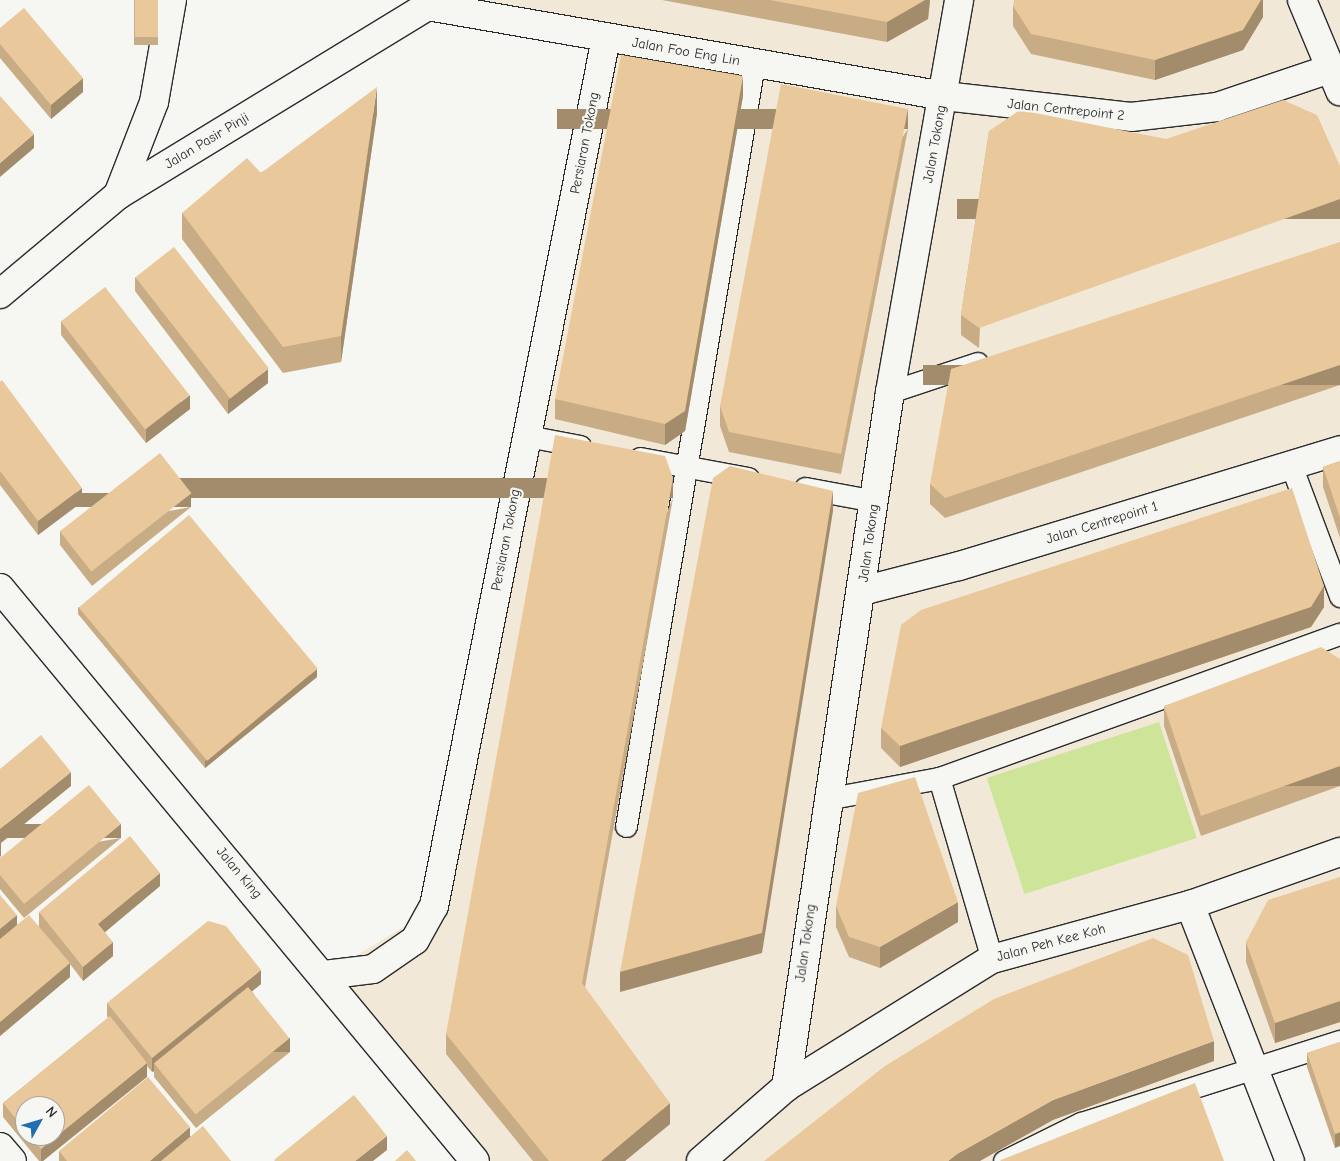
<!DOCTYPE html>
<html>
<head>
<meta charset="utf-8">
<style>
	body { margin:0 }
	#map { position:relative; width:1340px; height:1161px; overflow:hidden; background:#f6f6f2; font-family:"Comic Neue",sans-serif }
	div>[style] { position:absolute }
	.built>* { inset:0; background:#f2e8d8 }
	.green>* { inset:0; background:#cde499; transform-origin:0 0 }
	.roads { filter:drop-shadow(1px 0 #2b2b2b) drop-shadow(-1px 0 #2b2b2b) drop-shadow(0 1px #2b2b2b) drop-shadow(0 -1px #2b2b2b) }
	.lane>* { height:21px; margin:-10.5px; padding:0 10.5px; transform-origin:10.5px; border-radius:10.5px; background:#f6f6f2 }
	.street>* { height:28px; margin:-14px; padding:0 14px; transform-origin:14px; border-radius:14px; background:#f6f6f2 }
	.secondary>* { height:28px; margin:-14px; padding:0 14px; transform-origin:14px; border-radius:14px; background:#f6f6f2 }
	.wall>* { inset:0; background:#c8ac85; transform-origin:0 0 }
	.shaded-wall>* { inset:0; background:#a38c6c; transform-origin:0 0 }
	.building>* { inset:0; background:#e9c89b; transform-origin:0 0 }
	span { translate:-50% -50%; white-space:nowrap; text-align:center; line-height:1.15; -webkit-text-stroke:4.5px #f6f6f2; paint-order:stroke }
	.street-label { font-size:14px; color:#2b2b2b }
	.north { position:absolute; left:15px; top:1096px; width:50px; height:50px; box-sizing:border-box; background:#f6f6f2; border:1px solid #a5a5a2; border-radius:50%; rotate:51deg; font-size:14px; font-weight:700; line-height:20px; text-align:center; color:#2b2b2b }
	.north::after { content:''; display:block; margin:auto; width:18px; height:22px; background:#1f6fb2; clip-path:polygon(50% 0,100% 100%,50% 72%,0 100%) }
</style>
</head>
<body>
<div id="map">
	<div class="built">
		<i style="clip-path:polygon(429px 0,1340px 0,1340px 1037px,1002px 1161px,473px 1161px,324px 975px,435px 908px,605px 36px)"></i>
	</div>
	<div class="green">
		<i style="left:1159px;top:722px;width:122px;height:181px;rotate:72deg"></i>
	</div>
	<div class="roads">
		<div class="lane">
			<i style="left:890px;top:392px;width:92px;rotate:-18.4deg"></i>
			<i style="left:527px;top:436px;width:54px;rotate:10.7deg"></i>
			<i style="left:640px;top:458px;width:110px;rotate:10.5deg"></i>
			<i style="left:1291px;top:465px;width:140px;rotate:69.5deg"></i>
			<i style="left:805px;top:488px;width:71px;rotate:10.5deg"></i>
			<i style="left:939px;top:778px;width:189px;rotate:73.7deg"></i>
			<i style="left:826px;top:799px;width:115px;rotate:-10.5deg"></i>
			<i style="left:939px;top:778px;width:426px;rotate:-19.8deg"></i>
			<i style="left:626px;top:826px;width:773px;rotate:-80.46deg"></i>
			<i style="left:1004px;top:1161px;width:86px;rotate:-26.3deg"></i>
			<i style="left:1081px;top:1123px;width:272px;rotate:-17.6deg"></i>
		</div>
		<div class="street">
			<i style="left:1302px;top:0;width:99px;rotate:67.3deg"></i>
			<i style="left:428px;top:6px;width:524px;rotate:9.89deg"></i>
			<i style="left:944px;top:96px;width:188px;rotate:6.4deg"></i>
			<i style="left:1131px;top:117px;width:87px;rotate:-6.6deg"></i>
			<i style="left:1217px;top:107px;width:122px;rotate:-18.6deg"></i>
			<i style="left:118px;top:195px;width:100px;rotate:-68.8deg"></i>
			<i style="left:154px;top:102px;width:104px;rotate:-80deg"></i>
			<i style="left:0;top:294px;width:154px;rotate:-40deg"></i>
			<i style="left:118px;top:195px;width:363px;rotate:-31.4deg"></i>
			<i style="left:0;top:588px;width:744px;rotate:50.34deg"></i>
			<i style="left:862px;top:591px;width:100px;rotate:-14.5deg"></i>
			<i style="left:959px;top:566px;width:398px;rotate:-16.9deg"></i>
			<i style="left:1190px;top:905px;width:275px;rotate:68.7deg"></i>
			<i style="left:324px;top:975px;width:49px;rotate:-7deg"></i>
			<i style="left:373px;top:969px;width:51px;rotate:-34.6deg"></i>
			<i style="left:415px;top:940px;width:39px;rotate:-61deg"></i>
			<i style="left:434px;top:906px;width:885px;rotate:-78.79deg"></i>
			<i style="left:786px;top:1087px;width:243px;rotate:-31.9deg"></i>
			<i style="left:992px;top:959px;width:205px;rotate:-15.3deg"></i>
			<i style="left:1190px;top:905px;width:159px;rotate:-19.5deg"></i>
			<i style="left:0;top:1147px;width:18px;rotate:49deg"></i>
		</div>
		<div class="secondary">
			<i style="left:701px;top:1161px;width:113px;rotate:-41deg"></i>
			<i style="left:786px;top:1087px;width:703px;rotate:-81.49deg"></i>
			<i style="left:890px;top:392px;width:398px;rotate:-80deg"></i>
		</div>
	</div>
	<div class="wall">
		<i style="left:134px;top:0;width:24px;height:45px"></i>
		<i style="clip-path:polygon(662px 0,930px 0,928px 19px,887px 42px)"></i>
		<i style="clip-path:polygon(1263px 0,1263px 17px,1243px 50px,1155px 80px,1031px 54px,1013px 26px,1013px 6px)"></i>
		<i style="clip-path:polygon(0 28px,83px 92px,51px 119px,0 58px)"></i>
		<i style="clip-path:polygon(743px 96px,685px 431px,665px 445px,555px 419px,555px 399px)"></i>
		<i style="clip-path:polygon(377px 113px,341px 362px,283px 373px,182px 239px,182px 213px)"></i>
		<i style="clip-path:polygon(908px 129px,841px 474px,729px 452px,720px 426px,720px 406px)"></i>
		<i style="clip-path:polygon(989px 131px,979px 348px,961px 335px,961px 315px)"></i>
		<i style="clip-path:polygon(1340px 242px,1340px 385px,945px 518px,930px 504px,930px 484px)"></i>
		<i style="clip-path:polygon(135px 277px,268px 383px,228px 414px,135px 291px)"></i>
		<i style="clip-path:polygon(61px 321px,190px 409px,146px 443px,61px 335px)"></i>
		<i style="clip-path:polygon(0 382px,82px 502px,38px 535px,0 485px)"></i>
		<i style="clip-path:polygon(1340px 461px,1340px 538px,1323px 487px,1323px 467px)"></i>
		<i style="clip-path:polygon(673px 498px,585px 987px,670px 1124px,625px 1161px,533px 1161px,446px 1054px,446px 1034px)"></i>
		<i style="clip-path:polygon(191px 507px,92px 586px,60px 545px,60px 531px)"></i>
		<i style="clip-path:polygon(78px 607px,317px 677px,205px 768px,78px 614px)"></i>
		<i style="clip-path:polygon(1324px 607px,1311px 627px,900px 767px,881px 748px,881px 728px)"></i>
		<i style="clip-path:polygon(1340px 659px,1340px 786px,1201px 836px,1164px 726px,1164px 706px)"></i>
		<i style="clip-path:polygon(121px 838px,24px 918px,0 889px,0 858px)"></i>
		<i style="clip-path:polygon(1340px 877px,1340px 1022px,1275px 1043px,1246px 962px,1246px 942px)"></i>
		<i style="clip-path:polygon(160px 886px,105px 932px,113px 956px,83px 981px,70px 964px,70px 977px,0 1036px,0 895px,17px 925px,39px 926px,39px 912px)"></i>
		<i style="clip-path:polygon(836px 906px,958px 922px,880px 968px,849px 957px,836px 927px)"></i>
		<i style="clip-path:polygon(evenodd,261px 984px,252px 991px,290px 1052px,196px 1128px,154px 1077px,154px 1071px,152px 1072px,147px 1066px,43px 1161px,39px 1161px,3px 1117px,3px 1103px,108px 1018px,107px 1016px,107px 1003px,261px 984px,25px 1106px,55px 1136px,25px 1136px,25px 1106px)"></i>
		<i style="clip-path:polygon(1340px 1042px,1335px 1148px,1307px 1067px,1307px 1053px)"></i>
		<i style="clip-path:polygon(190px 1136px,231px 1161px,59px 1161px,59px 1151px)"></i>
	</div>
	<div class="shaded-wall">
		<i style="clip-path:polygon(925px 0,930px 0,928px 19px,887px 42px,887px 22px)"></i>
		<i style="clip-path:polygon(1261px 0,1263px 0,1263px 17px,1243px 50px,1155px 80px,1155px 60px)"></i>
		<i style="clip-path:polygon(743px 76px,743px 96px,685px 431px,665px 445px,665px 424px)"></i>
		<i style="clip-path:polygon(83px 78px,83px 92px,51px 119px,51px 105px)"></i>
		<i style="clip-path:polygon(377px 87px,377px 113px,341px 362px,341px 336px)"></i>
		<i style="left:908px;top:109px;width:20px;height:351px;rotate:90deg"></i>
		<i style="clip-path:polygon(34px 134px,34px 148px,0 177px,0 163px)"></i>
		<i style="left:1340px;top:199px;width:20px;height:383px;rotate:90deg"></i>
		<i style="left:1340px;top:365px;width:20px;height:417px;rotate:90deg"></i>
		<i style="clip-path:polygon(268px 369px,268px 383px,228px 414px,228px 400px)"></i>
		<i style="clip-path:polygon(190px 395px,190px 409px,146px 443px,146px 429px)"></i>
		<i style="left:673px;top:478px;width:20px;height:513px;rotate:90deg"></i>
		<i style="clip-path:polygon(82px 488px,82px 502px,38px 535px,38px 521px)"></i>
		<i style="clip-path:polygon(833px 491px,833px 511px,762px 953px,620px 992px,620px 972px)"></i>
		<i style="left:191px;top:493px;width:14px;height:127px;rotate:90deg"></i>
		<i style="clip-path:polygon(1324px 586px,1324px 607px,1311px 627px,900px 767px,900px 746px)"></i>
		<i style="clip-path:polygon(317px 669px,317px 677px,205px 768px,205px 761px)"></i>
		<i style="left:1340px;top:766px;width:20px;height:148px;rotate:90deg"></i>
		<i style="clip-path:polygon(71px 772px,71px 786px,1px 843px,1px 856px,0 857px,0 829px)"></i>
		<i style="left:121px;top:824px;width:14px;height:126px;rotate:90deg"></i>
		<i style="clip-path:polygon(160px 873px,160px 886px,98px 938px,98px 924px)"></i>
		<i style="clip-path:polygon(958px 902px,958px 922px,880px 968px,880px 947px)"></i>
		<i style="clip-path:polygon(17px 915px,17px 928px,0 943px,0 929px)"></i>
		<i style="clip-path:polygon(113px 942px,113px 956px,83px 981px,83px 967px)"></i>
		<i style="clip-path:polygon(70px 963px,70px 977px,0 1036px,0 1022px)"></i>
		<i style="clip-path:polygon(261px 970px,261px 984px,158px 1068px,154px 1063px,154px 1071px,152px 1072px,152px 1058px)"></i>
		<i style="clip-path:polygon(1340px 1001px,1340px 1022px,1275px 1043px,1275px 1023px)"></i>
		<i style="left:290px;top:1038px;width:14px;height:121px;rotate:90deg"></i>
		<i style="clip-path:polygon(1214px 1041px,1214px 1061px,1053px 1120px,980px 1161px,948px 1161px,957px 1154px,1053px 1100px)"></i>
		<i style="clip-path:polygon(147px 1063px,147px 1077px,43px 1161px,41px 1161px,41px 1149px)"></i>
		<i style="clip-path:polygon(670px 1103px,670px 1124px,625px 1161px,601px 1161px)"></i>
		<i style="clip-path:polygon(190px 1127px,190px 1141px,167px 1161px,150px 1161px)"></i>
		<i style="clip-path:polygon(1340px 1132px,1340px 1146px,1335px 1148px,1335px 1134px)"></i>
		<i style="clip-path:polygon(387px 1136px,387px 1150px,373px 1161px,355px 1161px)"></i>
	</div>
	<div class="building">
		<i style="left:135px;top:0;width:23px;height:37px"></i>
		<i style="clip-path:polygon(770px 0,925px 0,887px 22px)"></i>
		<i style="clip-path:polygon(1014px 0,1261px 0,1243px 30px,1155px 60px,1031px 34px,1013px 6px)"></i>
		<i style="clip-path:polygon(24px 8px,83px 78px,51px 105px,0 44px,0 28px)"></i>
		<i style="clip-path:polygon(621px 55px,743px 76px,685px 411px,665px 424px,555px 399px)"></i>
		<i style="clip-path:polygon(781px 84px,908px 109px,841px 454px,729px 432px,720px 406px)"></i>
		<i style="clip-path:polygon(377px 87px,341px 336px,283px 347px,182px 213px,247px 158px,261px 173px)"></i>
		<i style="clip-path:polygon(0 96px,34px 134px,0 163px)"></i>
		<i style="clip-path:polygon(1283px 100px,1317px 115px,1340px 166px,1340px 199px,979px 328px,961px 315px,989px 131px,1020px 110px,1166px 139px)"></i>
		<i style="clip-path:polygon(1340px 242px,1340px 365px,945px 498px,930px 484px,951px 369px)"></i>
		<i style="left:174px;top:247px;width:154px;height:49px;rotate:52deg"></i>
		<i style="left:105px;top:287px;width:137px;height:56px;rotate:52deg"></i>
		<i style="clip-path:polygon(2px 380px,82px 488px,38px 521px,0 471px,0 382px)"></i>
		<i style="clip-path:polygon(555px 435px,665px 456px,673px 478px,582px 983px,670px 1103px,601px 1161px,549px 1161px,446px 1034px)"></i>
		<i style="left:160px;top:453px;width:51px;height:127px;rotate:52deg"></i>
		<i style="clip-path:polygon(1340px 461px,1340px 518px,1323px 467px)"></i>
		<i style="clip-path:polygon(730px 466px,833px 491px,762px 933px,620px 972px,713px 478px)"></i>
		<i style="clip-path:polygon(1292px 488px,1324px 586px,1311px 607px,900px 746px,881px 728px,901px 625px,921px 610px)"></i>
		<i style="left:189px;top:515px;width:200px;height:144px;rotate:50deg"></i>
		<i style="clip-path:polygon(1321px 647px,1340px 659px,1340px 766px,1201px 816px,1164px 706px)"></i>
		<i style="clip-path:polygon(41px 735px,71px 772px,0 829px,0 769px)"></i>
		<i style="clip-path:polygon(915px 777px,958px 902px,880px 947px,849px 937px,836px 906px,858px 793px)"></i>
		<i style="clip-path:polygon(89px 785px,121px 824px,24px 904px,0 875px,0 858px)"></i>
		<i style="clip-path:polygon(130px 836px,160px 873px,98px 924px,113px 942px,83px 967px,39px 912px)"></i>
		<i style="clip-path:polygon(1340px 877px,1340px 1001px,1275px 1023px,1246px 942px,1268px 900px)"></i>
		<i style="clip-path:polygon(0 895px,17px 915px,0 929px)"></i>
		<i style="clip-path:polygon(29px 915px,70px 963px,0 1022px,0 939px)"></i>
		<i style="clip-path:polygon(208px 921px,226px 926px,261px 970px,152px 1058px,107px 1003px)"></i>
		<i style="clip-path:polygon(1153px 938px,1188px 955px,1214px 1041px,1053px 1100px,957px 1154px,948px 1161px,764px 1161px,885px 1066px,994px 999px)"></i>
		<i style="left:248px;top:987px;width:66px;height:121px;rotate:51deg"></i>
		<i style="clip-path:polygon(110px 1016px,147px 1063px,41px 1149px,30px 1136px,55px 1136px,55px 1106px,25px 1106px,25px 1130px,3px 1103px)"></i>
		<i style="clip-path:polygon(1340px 1042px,1340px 1132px,1335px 1134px,1307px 1053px)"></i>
		<i style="clip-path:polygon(148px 1077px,190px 1127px,150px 1161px,67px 1161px,59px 1151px)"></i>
		<i style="clip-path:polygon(1195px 1083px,1224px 1161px,1000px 1161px,1001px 1160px)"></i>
		<i style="clip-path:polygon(354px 1095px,387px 1136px,355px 1161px,275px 1161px,274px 1160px)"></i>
		<i style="clip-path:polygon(203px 1126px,231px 1161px,161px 1161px)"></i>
		<i style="clip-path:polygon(407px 1150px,416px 1161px,395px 1161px)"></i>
	</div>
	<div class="street-label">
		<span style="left:686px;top:52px;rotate:10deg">Jalan Foo Eng Lin</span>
		<span style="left:1066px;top:110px;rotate:6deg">Jalan Centrepoint 2</span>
		<span style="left:207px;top:141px;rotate:-31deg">Jalan Pasir Pinji</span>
		<span style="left:585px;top:143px;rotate:-79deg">Persiaran Tokong</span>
		<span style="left:935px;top:144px;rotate:-80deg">Jalan Tokong</span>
		<span style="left:1102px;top:523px;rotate:-17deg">Jalan Centrepoint 1</span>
		<span style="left:506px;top:540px;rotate:-79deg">Persiaran Tokong</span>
		<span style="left:869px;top:543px;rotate:-82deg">Jalan Tokong</span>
		<span style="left:239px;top:873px;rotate:50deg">Jalan King</span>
		<span style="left:806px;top:943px;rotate:-82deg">Jalan Tokong</span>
		<span style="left:1051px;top:943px;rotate:-15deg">Jalan Peh Kee Koh</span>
	</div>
	<div class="north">N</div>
</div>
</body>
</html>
